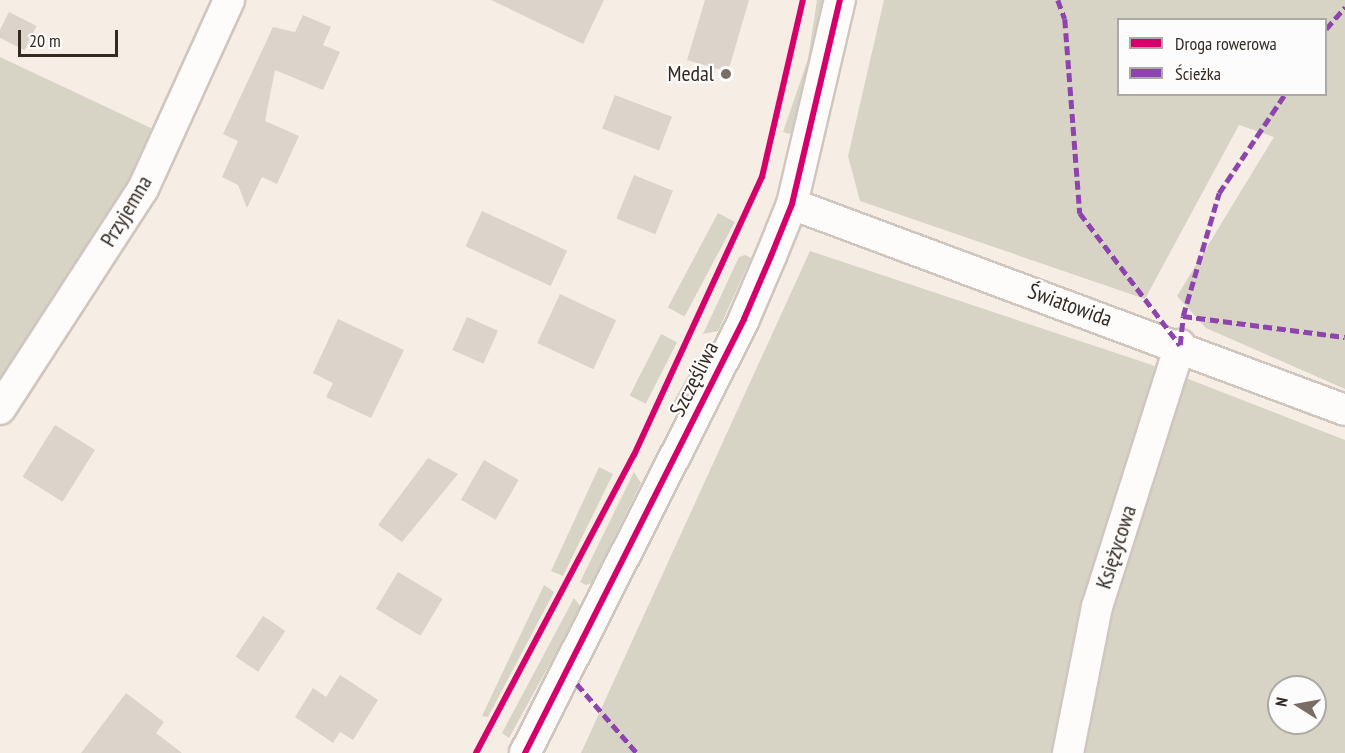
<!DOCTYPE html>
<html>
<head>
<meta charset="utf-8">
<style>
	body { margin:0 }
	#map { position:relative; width:1345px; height:753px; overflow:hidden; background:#f6ede5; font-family:"PT Sans Narrow",sans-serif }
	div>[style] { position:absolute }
	.green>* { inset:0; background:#d7d4c6; transform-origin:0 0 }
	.building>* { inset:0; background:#dcd3cb; transform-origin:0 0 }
	.roads { filter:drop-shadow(2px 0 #cfc6bf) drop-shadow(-2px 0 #cfc6bf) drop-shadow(0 2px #cfc6bf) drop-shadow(0 -2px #cfc6bf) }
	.street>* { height:30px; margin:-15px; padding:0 15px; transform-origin:15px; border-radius:15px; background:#fefcfb }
	.quiet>* { height:4.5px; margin-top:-2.25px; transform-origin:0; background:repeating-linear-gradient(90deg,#8e44ad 0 9px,transparent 0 13.5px) }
	.cycleway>* { height:6px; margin:-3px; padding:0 3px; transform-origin:3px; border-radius:3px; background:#d6006c }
	.dots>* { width:16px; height:16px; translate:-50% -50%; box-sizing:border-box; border:3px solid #fcfcfc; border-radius:50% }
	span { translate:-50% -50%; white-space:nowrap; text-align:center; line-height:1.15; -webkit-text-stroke:4.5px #fcfcfc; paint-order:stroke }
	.poi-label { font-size:22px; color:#342a22 }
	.right { translate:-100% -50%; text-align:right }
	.street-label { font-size:22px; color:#342a22 }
	.legend { position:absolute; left:1117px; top:18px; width:210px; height:78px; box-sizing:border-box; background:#fcfcfc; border:2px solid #aca8a5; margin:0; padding:8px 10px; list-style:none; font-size:18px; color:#342a22 }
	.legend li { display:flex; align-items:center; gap:12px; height:30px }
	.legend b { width:30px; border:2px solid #aca8a5 }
	.north { position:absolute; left:1267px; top:675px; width:60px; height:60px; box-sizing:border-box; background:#fcfcfc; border:2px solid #aca8a5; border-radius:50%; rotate:281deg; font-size:16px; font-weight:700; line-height:24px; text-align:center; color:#342a22 }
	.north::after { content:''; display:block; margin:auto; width:21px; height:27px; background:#786e66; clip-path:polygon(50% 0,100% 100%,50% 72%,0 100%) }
	.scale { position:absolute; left:18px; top:30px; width:100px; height:27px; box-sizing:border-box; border:3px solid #342a22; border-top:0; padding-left:8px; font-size:18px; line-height:21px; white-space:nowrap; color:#342a22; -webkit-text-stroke:4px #fcfcfc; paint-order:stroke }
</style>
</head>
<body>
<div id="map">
	<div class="green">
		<i style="clip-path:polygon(817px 0,823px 0,796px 130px,790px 134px,783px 132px,808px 59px)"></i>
		<i style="clip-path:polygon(evenodd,884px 0,1345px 0,1345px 389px,1206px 328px,1177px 296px,1274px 137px,1239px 125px,1145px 299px,860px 201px,848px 156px,884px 0,1118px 20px,1326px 20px,1326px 94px,1118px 94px,1118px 20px)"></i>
		<i style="clip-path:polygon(0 57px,153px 129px,127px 186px,0 382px)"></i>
		<i style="left:718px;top:213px;width:19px;height:107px;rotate:28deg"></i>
		<i style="clip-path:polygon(evenodd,810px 251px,1155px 366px,1345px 440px,1345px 753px,581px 753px,810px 251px,1279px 687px,1315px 687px,1315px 723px,1279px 723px,1279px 687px)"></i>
		<i style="clip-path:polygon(745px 255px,751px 258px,718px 331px,703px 334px,739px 257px)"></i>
		<i style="left:661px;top:334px;width:18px;height:69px;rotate:27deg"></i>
		<i style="clip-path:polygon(702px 351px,704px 358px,679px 412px,673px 414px,668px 411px)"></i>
		<i style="clip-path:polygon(599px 467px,613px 474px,563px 576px,551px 571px)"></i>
		<i style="clip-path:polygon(634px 472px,641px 483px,592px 583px,586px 585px,580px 582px)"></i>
		<i style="clip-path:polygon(544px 585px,554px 592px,488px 717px,482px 716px)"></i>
		<i style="clip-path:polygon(574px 598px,581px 607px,509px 738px,502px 733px)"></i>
	</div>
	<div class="building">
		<i style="clip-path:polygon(491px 0,604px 0,583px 44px)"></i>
		<i style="clip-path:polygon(705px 0,749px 0,728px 72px,687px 60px)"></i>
		<i style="left:9px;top:12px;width:31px;height:27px;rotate:27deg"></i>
		<i style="clip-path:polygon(303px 15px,331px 27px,323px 45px,340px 52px,323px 90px,275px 70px,265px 121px,299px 136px,277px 184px,262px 177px,247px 208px,238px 185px,222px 177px,238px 141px,223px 134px,273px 27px,295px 32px)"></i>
		<i style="left:615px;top:95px;width:61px;height:36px;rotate:21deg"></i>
		<i style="left:634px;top:175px;width:42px;height:47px;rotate:22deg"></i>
		<i style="left:482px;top:211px;width:94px;height:39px;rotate:25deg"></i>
		<i style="left:560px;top:294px;width:62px;height:54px;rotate:25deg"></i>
		<i style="left:467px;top:317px;width:34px;height:36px;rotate:24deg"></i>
		<i style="clip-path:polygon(338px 319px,404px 350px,371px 418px,326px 397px,333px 383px,313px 373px)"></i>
		<i style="left:55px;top:425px;width:47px;height:61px;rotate:32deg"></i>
		<i style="clip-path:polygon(428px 458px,458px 474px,402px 542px,378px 525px)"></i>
		<i style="left:484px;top:460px;width:40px;height:46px;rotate:30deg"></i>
		<i style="left:398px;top:572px;width:52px;height:43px;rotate:31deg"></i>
		<i style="left:263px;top:616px;width:27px;height:49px;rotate:34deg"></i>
		<i style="clip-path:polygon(340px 675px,378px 700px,353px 740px,340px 732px,333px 743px,295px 717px,313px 688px,326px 697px)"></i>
		<i style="clip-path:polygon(126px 693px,164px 722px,156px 733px,182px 753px,81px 753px)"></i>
	</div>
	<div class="roads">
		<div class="street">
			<i style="left:792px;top:204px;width:590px;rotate:20.43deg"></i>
			<i style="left:0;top:409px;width:262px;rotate:-57deg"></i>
			<i style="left:143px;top:189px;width:208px;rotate:-65.5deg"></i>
			<i style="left:525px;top:753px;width:486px;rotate:-63.2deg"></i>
			<i style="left:744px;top:319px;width:69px;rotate:-66.8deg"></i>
			<i style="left:771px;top:256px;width:56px;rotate:-68deg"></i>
			<i style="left:792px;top:204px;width:210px;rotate:-76.8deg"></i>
			<i style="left:1068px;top:753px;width:149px;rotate:-78.8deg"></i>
			<i style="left:1097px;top:607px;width:275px;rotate:-72.4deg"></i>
		</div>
	</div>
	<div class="quiet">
		<i style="left:1058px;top:0;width:20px;rotate:70deg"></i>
		<i style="left:1065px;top:19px;width:195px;rotate:85.6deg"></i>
		<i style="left:1080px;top:213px;width:166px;rotate:52.9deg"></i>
		<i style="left:1326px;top:29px;width:29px;rotate:-49deg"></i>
		<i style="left:1183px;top:316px;width:163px;rotate:7.4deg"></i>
		<i style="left:1180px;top:345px;width:29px;rotate:-84deg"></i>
		<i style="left:1183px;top:316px;width:128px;rotate:-73.7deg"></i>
		<i style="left:1219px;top:193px;width:119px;rotate:-56.3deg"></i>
		<i style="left:577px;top:684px;width:91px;rotate:49deg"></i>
	</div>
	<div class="cycleway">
		<i style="left:476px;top:753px;width:337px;rotate:-62.1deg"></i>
		<i style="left:634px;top:455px;width:306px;rotate:-65.3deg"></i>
		<i style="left:762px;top:177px;width:182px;rotate:-77deg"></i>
		<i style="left:525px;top:753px;width:486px;rotate:-63.2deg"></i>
		<i style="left:744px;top:319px;width:69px;rotate:-66.8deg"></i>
		<i style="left:771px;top:256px;width:56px;rotate:-68deg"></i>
		<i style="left:792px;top:204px;width:210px;rotate:-76.8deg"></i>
	</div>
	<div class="dots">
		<i style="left:726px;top:74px;background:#786e66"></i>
	</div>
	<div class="poi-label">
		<span class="right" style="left:714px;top:74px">Medal</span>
	</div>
	<div class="street-label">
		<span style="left:126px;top:211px;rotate:-59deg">Przyjemna</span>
		<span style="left:1070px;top:305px;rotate:20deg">Światowida</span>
		<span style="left:694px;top:379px;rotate:-63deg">Szczęśliwa</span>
		<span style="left:1116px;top:547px;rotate:-72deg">Księżycowa</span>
	</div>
	<ul class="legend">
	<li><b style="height:8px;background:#d6006c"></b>Droga rowerowa</li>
	<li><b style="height:8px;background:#8e44ad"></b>Ścieżka</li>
	</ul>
	<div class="north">N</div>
	<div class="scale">20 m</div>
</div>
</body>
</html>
